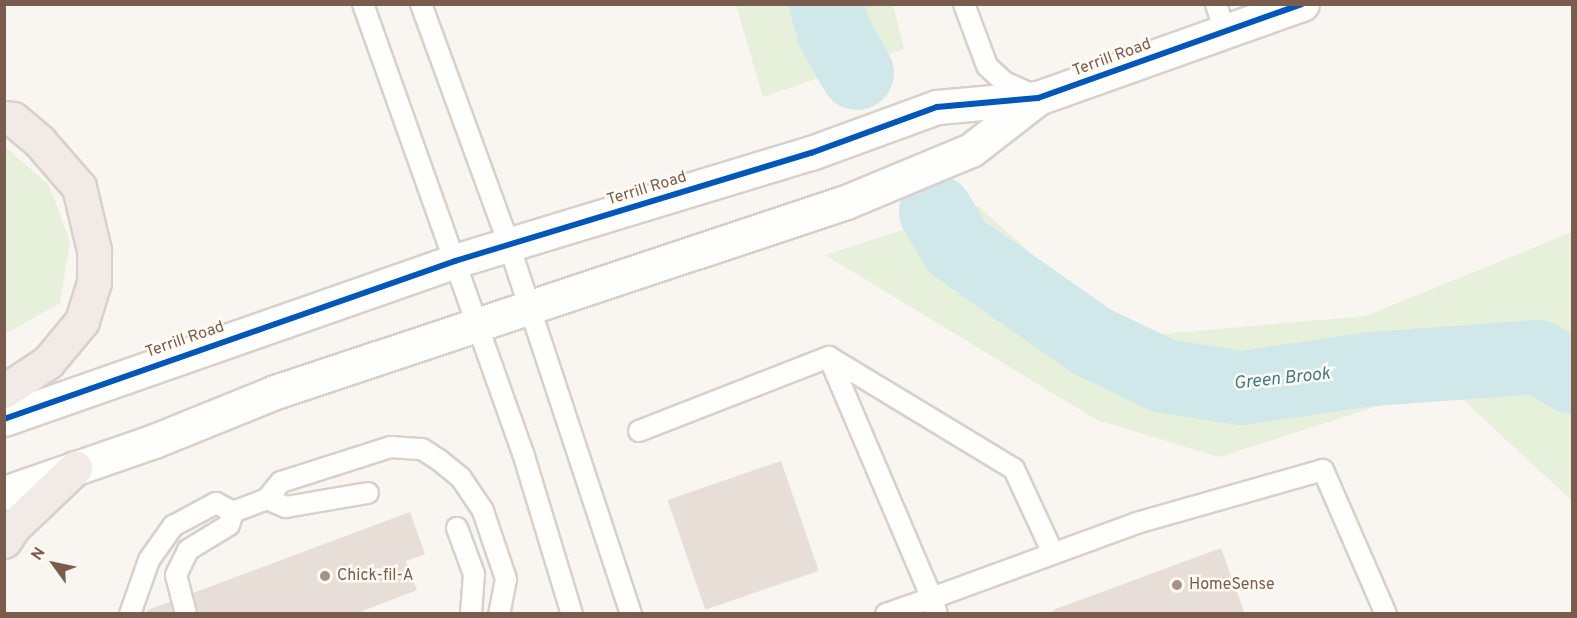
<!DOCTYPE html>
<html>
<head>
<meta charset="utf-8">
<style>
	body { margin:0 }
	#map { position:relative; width:1577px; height:618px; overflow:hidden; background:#f9f5f0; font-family:Overpass,sans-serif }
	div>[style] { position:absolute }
	.green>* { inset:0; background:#e7f0db }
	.river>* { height:74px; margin:-37px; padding:0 37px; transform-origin:37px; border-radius:37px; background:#d0e8ea }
	.building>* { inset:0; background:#e6ded7; transform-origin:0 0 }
	.roads { filter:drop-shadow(2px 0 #d7d1cb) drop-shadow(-2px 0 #d7d1cb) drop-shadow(0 2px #d7d1cb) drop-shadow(0 -2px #d7d1cb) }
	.lane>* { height:20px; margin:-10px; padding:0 10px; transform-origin:10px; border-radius:10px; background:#fefefd }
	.secondary>* { height:33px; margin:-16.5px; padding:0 16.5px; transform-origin:16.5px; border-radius:16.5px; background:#fefefd }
	.highway>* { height:33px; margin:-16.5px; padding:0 16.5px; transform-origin:16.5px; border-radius:16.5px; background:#f2eae7 }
	.cycleway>* { height:6px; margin:-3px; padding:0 3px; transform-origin:3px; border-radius:3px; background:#0057b8 }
	.dots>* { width:16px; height:16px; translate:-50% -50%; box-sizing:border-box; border:3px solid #fffaf3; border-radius:50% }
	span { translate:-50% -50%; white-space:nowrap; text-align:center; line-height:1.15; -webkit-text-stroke:5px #fffaf3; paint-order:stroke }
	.street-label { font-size:16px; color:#7a5c4d }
	.poi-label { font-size:16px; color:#7a5c4d }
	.left { translate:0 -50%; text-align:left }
	.water-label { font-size:18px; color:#437c86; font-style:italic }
	.frame { position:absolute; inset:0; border:6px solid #7a5c4d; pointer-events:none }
	.north { position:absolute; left:24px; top:534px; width:60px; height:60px; -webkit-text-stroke:4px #fffaf3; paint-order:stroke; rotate:303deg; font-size:16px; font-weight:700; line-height:24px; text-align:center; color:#7a5c4d }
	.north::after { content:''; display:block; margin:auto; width:21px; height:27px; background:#7a5c4d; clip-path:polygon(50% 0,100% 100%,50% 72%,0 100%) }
</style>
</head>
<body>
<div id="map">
	<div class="green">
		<i style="clip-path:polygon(736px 5px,893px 5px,904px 49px,763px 97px)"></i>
		<i style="clip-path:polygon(4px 146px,49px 185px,70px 242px,60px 303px,5px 334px)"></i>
		<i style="clip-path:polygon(978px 206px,1068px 286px,1104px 313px,1163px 334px,1366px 316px,1572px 232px,1572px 501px,1458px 395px,1397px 400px,1219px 457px,1097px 420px,825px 255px)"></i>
	</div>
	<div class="river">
		<i style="left:826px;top:4px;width:29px;rotate:74deg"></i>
		<i style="left:834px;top:32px;width:47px;rotate:60.7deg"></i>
		<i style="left:936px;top:212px;width:41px;rotate:59deg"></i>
		<i style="left:957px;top:247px;width:164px;rotate:35deg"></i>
		<i style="left:1091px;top:341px;width:81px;rotate:25.6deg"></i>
		<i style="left:1164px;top:376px;width:78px;rotate:8.9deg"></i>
		<i style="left:1241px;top:388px;width:132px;rotate:-8.3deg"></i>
		<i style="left:1372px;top:369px;width:166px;rotate:-4.1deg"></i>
		<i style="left:1538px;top:357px;width:39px;rotate:30deg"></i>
	</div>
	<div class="building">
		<i style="left:781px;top:461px;width:116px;height:120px;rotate:71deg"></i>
		<i style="clip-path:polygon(410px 512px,425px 554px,406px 561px,417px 590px,355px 614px,198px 614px,193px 593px)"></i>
		<i style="clip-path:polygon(1221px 548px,1245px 614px,1054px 614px,1053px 610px)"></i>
		<i style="clip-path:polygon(170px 602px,173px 614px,148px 614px,147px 610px)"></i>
	</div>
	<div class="roads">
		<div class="lane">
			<i style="left:363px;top:4px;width:477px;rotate:70.4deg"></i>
			<i style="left:523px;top:453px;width:168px;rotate:73.1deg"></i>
			<i style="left:421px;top:4px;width:257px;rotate:69.9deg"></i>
			<i style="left:509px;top:245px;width:389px;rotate:71.7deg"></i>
			<i style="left:964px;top:4px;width:66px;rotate:69.6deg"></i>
			<i style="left:987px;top:66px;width:23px;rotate:43deg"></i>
			<i style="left:1004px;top:82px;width:32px;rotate:24deg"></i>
			<i style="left:1216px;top:4px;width:29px;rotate:72deg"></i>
			<i style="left:829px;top:357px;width:262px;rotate:66.9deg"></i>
			<i style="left:932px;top:598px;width:218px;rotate:-20.1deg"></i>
			<i style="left:1137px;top:523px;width:193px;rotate:-15.9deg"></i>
			<i style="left:1323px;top:470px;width:157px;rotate:66.4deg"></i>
			<i style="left:639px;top:431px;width:204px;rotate:-21.3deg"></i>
			<i style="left:829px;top:357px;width:216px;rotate:31.2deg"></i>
			<i style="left:1014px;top:469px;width:93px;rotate:65.1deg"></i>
			<i style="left:267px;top:499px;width:21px;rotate:23deg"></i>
			<i style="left:286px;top:507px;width:83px;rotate:-9.7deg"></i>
			<i style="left:457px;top:528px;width:49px;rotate:69.7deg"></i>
			<i style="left:474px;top:574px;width:40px;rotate:94.3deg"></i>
			<i style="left:130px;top:614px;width:57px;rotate:-70.6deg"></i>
			<i style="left:149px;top:560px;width:42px;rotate:-54.8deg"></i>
			<i style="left:173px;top:526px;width:49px;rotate:-28.1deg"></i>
			<i style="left:216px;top:503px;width:19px;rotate:28deg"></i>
			<i style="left:233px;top:512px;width:36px;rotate:-21deg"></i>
			<i style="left:267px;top:499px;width:22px;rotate:-51deg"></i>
			<i style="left:281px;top:482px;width:115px;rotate:-17.7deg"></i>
			<i style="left:391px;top:447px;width:31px;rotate:4deg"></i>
			<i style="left:422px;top:449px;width:20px;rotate:33deg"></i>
			<i style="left:439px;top:460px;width:28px;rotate:39deg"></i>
			<i style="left:461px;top:478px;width:40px;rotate:56deg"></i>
			<i style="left:483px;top:511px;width:72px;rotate:71.3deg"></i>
			<i style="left:506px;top:579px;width:36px;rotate:101deg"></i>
			<i style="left:186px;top:614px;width:40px;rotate:-104.4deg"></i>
			<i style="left:176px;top:575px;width:28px;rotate:-64deg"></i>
			<i style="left:188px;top:550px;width:48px;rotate:-31.4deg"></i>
			<i style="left:229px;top:525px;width:14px;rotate:-73deg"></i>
			<i style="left:886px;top:614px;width:49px;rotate:-19.2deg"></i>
			<i style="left:932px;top:598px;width:17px;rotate:73deg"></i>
		</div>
		<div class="secondary">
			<i style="left:4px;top:419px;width:478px;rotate:-19.3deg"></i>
			<i style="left:455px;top:261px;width:372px;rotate:-16.9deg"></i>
			<i style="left:811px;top:153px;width:134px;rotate:-20.1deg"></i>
			<i style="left:937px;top:107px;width:101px;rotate:-5.1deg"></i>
			<i style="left:1038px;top:98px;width:280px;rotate:-19.6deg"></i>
			<i style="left:4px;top:493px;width:159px;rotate:-19.1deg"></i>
			<i style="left:154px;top:441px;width:131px;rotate:-22deg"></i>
			<i style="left:275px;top:392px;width:602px;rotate:-18.4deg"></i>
			<i style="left:846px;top:202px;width:135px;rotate:-22.6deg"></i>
			<i style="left:971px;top:150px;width:85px;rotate:-37.8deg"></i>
		</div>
		<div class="highway">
			<i style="left:4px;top:118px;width:9px;rotate:6deg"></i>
			<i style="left:13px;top:119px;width:35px;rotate:40deg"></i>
			<i style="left:40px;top:142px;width:60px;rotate:49.1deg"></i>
			<i style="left:79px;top:187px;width:65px;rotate:76.6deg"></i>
			<i style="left:94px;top:250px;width:32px;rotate:90deg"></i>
			<i style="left:94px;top:282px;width:41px;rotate:107.1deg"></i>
			<i style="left:82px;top:321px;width:53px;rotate:129.7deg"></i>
			<i style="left:48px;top:362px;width:53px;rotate:146.6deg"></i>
			<i style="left:4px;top:541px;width:17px;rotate:-57deg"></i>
			<i style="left:13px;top:527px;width:86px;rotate:-43.6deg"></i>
		</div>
	</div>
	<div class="cycleway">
		<i style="left:4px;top:419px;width:478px;rotate:-19.3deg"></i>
		<i style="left:455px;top:261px;width:372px;rotate:-16.9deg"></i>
		<i style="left:811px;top:153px;width:134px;rotate:-20.1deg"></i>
		<i style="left:937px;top:107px;width:101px;rotate:-5.1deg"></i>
		<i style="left:1038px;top:98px;width:280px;rotate:-19.6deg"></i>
	</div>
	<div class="dots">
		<i style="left:325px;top:576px;background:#a69286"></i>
		<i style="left:1177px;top:585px;background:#a69286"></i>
	</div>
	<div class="street-label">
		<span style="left:1112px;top:58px;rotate:-20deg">Terrill Road</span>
		<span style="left:647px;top:189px;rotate:-17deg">Terrill Road</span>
		<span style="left:185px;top:340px;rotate:-19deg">Terrill Road</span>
	</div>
	<div class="poi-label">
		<span class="left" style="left:337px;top:576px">Chick-fil-A</span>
		<span class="left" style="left:1189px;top:585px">HomeSense</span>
	</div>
	<div class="water-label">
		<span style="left:1282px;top:380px;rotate:-6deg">Green Brook</span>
	</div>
	<div class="frame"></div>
	<div class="north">N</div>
</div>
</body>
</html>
